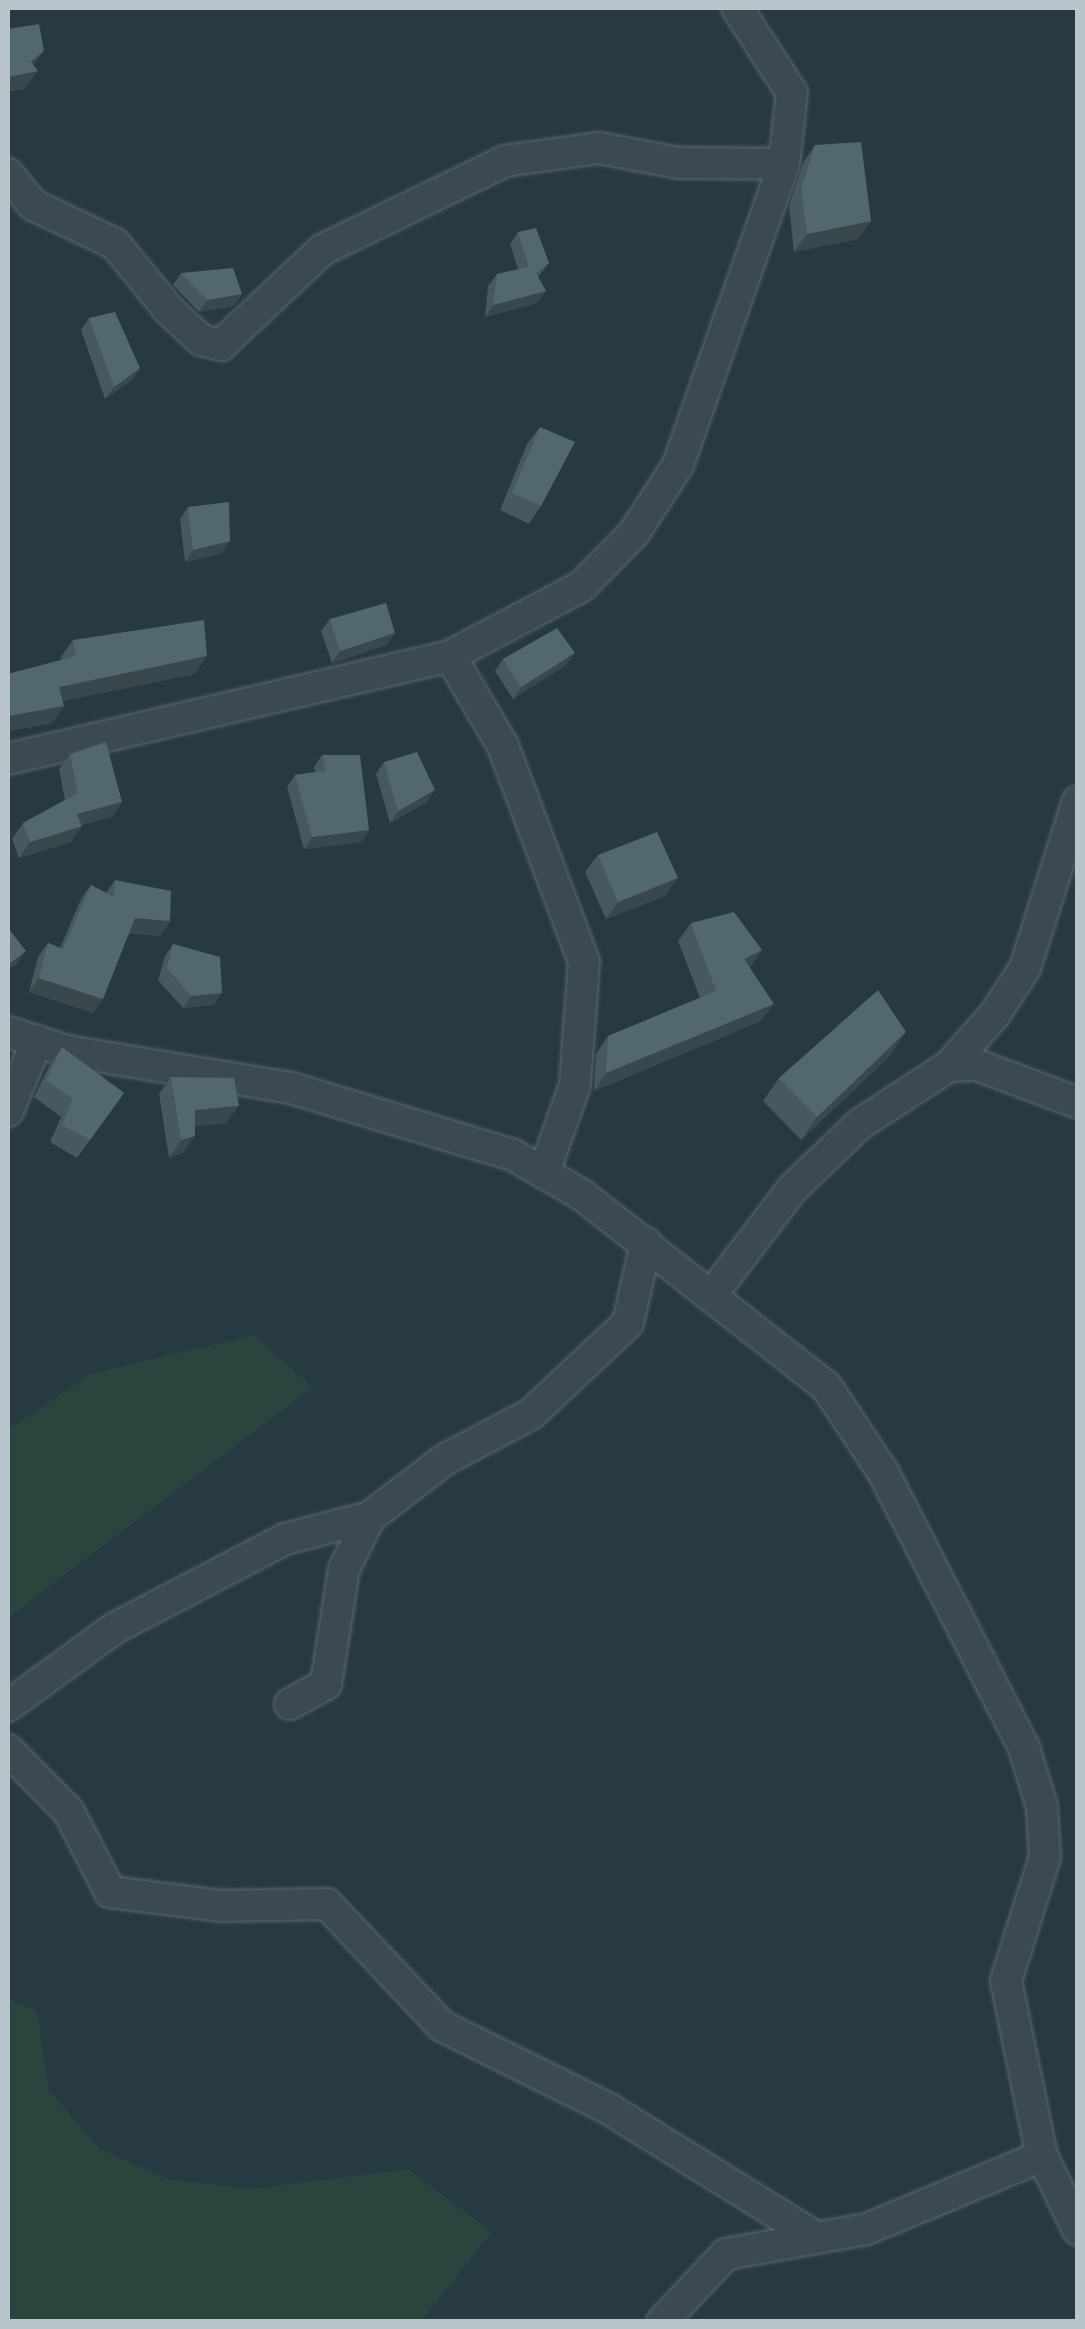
<!DOCTYPE html>
<style>
body{margin:0}
#map{position:relative;width:1085px;height:2329px;overflow:hidden;background:#273941;font-family:Cabin,sans-serif}
div>[style]{position:absolute}
.green>*{inset:0;background:#2a443e}
.roads{filter:drop-shadow(0 0 2px #59686e) drop-shadow(0 0 2px #59686e)}
.minor>*{height:30px;margin:-15px;padding:0 15px;transform-origin:15px;border-radius:15px;background:#3b4a51}
.wall>*{inset:0;background:#47595f}
.shaded-wall>*{inset:0;background:#39484d}
.building>*{inset:0;background:#52676e}
span{translate:-50% -50%;white-space:nowrap;text-align:center;line-height:1.15;-webkit-text-stroke:8px #1f2f36;paint-order:stroke}
.frame{position:absolute;inset:0;border:10px solid #b8c5cb;pointer-events:none}
</style>
<div id="map">
<div class="green">
<div style="clip-path:polygon(253px 1335px,313px 1387px,8px 1618px,8px 1430px,90px 1374px)"></div>
<div style="clip-path:polygon(8px 1999px,37px 2011px,49px 2090px,100px 2149px,168px 2179px,250px 2189px,408px 2169px,492px 2232px,421px 2321px,8px 2321px)"></div>
</div>
<div class="roads">
<div class="minor">
<div style="left:8px;top:174px;width:40px;rotate:51deg"></div>
<div style="left:33px;top:205px;width:91px;rotate:25.4deg"></div>
<div style="left:115px;top:244px;width:85px;rotate:50.7deg"></div>
<div style="left:169px;top:310px;width:44px;rotate:43.2deg"></div>
<div style="left:201px;top:340px;width:21px;rotate:14deg"></div>
<div style="left:221px;top:345px;width:139px;rotate:-43.2deg"></div>
<div style="left:322px;top:250px;width:203px;rotate:-25.9deg"></div>
<div style="left:505px;top:161px;width:95px;rotate:-7.9deg"></div>
<div style="left:599px;top:148px;width:81px;rotate:10.6deg"></div>
<div style="left:679px;top:163px;width:105px;rotate:0.5deg"></div>
<div style="left:450px;top:656px;width:104px;rotate:59.5deg"></div>
<div style="left:503px;top:746px;width:231px;rotate:69.4deg"></div>
<div style="left:584px;top:962px;width:123px;rotate:94.2deg"></div>
<div style="left:575px;top:1085px;width:92px;rotate:109.6deg"></div>
<div style="left:8px;top:759px;width:454px;rotate:-13.1deg"></div>
<div style="left:450px;top:656px;width:149px;rotate:-27.9deg"></div>
<div style="left:582px;top:586px;width:74px;rotate:-45.5deg"></div>
<div style="left:634px;top:533px;width:81px;rotate:-57.1deg"></div>
<div style="left:678px;top:465px;width:319px;rotate:-70.6deg"></div>
<div style="left:784px;top:164px;width:71px;rotate:-83.6deg"></div>
<div style="left:792px;top:93px;width:101px;rotate:-122.9deg"></div>
<div style="left:8px;top:1032px;width:62px;rotate:17.9deg"></div>
<div style="left:67px;top:1051px;width:227px;rotate:9.4deg"></div>
<div style="left:291px;top:1088px;width:232px;rotate:16.8deg"></div>
<div style="left:513px;top:1155px;width:80px;rotate:30.1deg"></div>
<div style="left:582px;top:1195px;width:310px;rotate:38.1deg"></div>
<div style="left:826px;top:1386px;width:103px;rotate:56.5deg"></div>
<div style="left:883px;top:1472px;width:310px;rotate:62.9deg"></div>
<div style="left:1024px;top:1748px;width:62px;rotate:73deg"></div>
<div style="left:1042px;top:1807px;width:50px;rotate:86.6deg"></div>
<div style="left:1045px;top:1857px;width:130px;rotate:107.5deg"></div>
<div style="left:1006px;top:1981px;width:179px;rotate:78.4deg"></div>
<div style="left:1042px;top:2156px;width:82px;rotate:64.1deg"></div>
<div style="left:949px;top:1066px;width:28px;rotate:-2deg"></div>
<div style="left:977px;top:1065px;width:108px;rotate:20.6deg"></div>
<div style="left:8px;top:1111px;width:76px;rotate:-67.5deg"></div>
<div style="left:713px;top:1293px;width:132px;rotate:-52.7deg"></div>
<div style="left:793px;top:1188px;width:93px;rotate:-43.7deg"></div>
<div style="left:860px;top:1124px;width:106px;rotate:-33.1deg"></div>
<div style="left:949px;top:1066px;width:69px;rotate:-48.5deg"></div>
<div style="left:995px;top:1014px;width:55px;rotate:-56.9deg"></div>
<div style="left:1025px;top:968px;width:175px;rotate:-72.4deg"></div>
<div style="left:290px;top:1704px;width:41px;rotate:-29.1deg"></div>
<div style="left:326px;top:1684px;width:116px;rotate:-81.1deg"></div>
<div style="left:344px;top:1569px;width:58px;rotate:-63.4deg"></div>
<div style="left:8px;top:1706px;width:132px;rotate:-36.1deg"></div>
<div style="left:115px;top:1628px;width:192px;rotate:-27.6deg"></div>
<div style="left:285px;top:1539px;width:88px;rotate:-14.5deg"></div>
<div style="left:370px;top:1517px;width:93px;rotate:-37.6deg"></div>
<div style="left:444px;top:1460px;width:98px;rotate:-27.9deg"></div>
<div style="left:531px;top:1414px;width:133px;rotate:-43.2deg"></div>
<div style="left:628px;top:1323px;width:82px;rotate:-77.3deg"></div>
<div style="left:8px;top:1750px;width:87px;rotate:45.5deg"></div>
<div style="left:69px;top:1812px;width:90px;rotate:62.9deg"></div>
<div style="left:110px;top:1892px;width:114px;rotate:7.1deg"></div>
<div style="left:223px;top:1906px;width:104px;rotate:-1.1deg"></div>
<div style="left:327px;top:1904px;width:168px;rotate:46.7deg"></div>
<div style="left:442px;top:2026px;width:186px;rotate:26.4deg"></div>
<div style="left:609px;top:2109px;width:241px;rotate:31.8deg"></div>
<div style="left:662px;top:2322px;width:93px;rotate:-46.7deg"></div>
<div style="left:726px;top:2254px;width:143px;rotate:-10.1deg"></div>
<div style="left:867px;top:2229px;width:190px;rotate:-22.6deg"></div>
</div>
</div>
<div class="wall">
<div style="clip-path:polygon(815px 145px,871px 221px,858px 239px,794px 252px,789px 206px,803px 163px)"></div>
<div style="clip-path:polygon(518px 232px,549px 263px,538px 277px,546px 291px,537px 303px,485px 317px,488px 286px,497px 274px,518px 269px,510px 244px)"></div>
<div style="clip-path:polygon(181px 273px,242px 294px,233px 306px,199px 312px,173px 285px)"></div>
<div style="clip-path:polygon(89px 318px,140px 368px,132px 380px,105px 399px,81px 330px)"></div>
<div style="clip-path:polygon(540px 427px,541px 506px,529px 524px,500px 510px,527px 444px)"></div>
<div style="clip-path:polygon(188px 507px,230px 541px,222px 553px,185px 562px,180px 519px)"></div>
<div style="clip-path:polygon(330px 619px,387px 645px,332px 663px,321px 631px)"></div>
<div style="clip-path:polygon(73px 640px,195px 674px,62px 701px,64px 706px,52px 723px,8px 731px,8px 674px,61px 660px,61px 657px)"></div>
<div style="clip-path:polygon(503px 659px,566px 665px,513px 699px,495px 671px)"></div>
<div style="clip-path:polygon(70px 754px,112px 817px,81px 825px,71px 842px,19px 858px,12px 839px,23px 823px,65px 800px,59px 769px)"></div>
<div style="clip-path:polygon(322px 755px,369px 830px,361px 842px,304px 849px,287px 787px,295px 775px,315px 772px,314px 767px)"></div>
<div style="clip-path:polygon(384px 762px,427px 802px,390px 823px,376px 774px)"></div>
<div style="clip-path:polygon(598px 855px,665px 896px,606px 919px,585px 872px)"></div>
<div style="clip-path:polygon(115px 880px,170px 921px,160px 936px,129px 933px,93px 1013px,29px 992px,38px 957px,48px 943px,60px 948px,81px 899px,91px 885px,106px 893px)"></div>
<div style="clip-path:polygon(691px 923px,762px 950px,750px 967px,761px 1021px,594px 1091px,596px 1054px,608px 1036px,700px 998px,678px 941px)"></div>
<div style="clip-path:polygon(173px 944px,222px 993px,213px 1005px,183px 1008px,158px 980px,165px 956px)"></div>
<div style="clip-path:polygon(62px 1047px,124px 1093px,77px 1158px,50px 1142px,61px 1117px,34px 1097px,50px 1065px)"></div>
<div style="clip-path:polygon(890px 1056px,801px 1140px,763px 1101px,779px 1078px)"></div>
<div style="clip-path:polygon(171px 1077px,226px 1123px,195px 1126px,183px 1153px,169px 1158px,159px 1094px)"></div>
</div>
<div class="shaded-wall">
<div style="clip-path:polygon(44px 51px,31px 69px,38px 71px,25px 89px,8px 92px,8px 77px,31px 62px)"></div>
<div style="clip-path:polygon(871px 221px,858px 239px,794px 252px,807px 234px)"></div>
<div style="clip-path:polygon(546px 291px,537px 303px,485px 317px,493px 305px)"></div>
<div style="clip-path:polygon(242px 294px,233px 306px,199px 312px,207px 300px)"></div>
<div style="clip-path:polygon(140px 368px,132px 380px,105px 399px,114px 387px)"></div>
<div style="clip-path:polygon(230px 541px,222px 553px,185px 562px,193px 550px)"></div>
<div style="clip-path:polygon(395px 633px,387px 645px,332px 663px,340px 651px)"></div>
<div style="clip-path:polygon(575px 653px,566px 665px,513px 699px,521px 687px)"></div>
<div style="clip-path:polygon(207px 656px,195px 674px,47px 704px,59px 687px)"></div>
<div style="clip-path:polygon(64px 706px,52px 723px,8px 731px,8px 716px)"></div>
<div style="clip-path:polygon(435px 790px,427px 802px,390px 823px,398px 811px)"></div>
<div style="clip-path:polygon(122px 802px,112px 817px,66px 829px,77px 814px)"></div>
<div style="clip-path:polygon(82px 826px,71px 842px,19px 858px,30px 842px)"></div>
<div style="clip-path:polygon(369px 830px,361px 842px,304px 849px,312px 837px)"></div>
<div style="clip-path:polygon(678px 878px,665px 896px,606px 919px,618px 902px)"></div>
<div style="clip-path:polygon(135px 918px,170px 921px,160px 936px,125px 932px)"></div>
<div style="clip-path:polygon(762px 950px,749px 968px,744px 959px)"></div>
<div style="clip-path:polygon(26px 951px,18px 963px,8px 970px,8px 965px)"></div>
<div style="clip-path:polygon(39px 978px,103px 999px,93px 1013px,29px 992px)"></div>
<div style="clip-path:polygon(222px 993px,213px 1005px,183px 1008px,191px 996px)"></div>
<div style="clip-path:polygon(774px 1004px,761px 1021px,594px 1091px,606px 1073px)"></div>
<div style="clip-path:polygon(906px 1032px,890px 1056px,801px 1140px,817px 1117px)"></div>
<div style="clip-path:polygon(239px 1106px,226px 1123px,183px 1128px,195px 1110px)"></div>
<div style="clip-path:polygon(195px 1136px,183px 1153px,169px 1158px,181px 1140px)"></div>
</div>
<div class="building">
<div style="clip-path:polygon(39px 24px,44px 51px,31px 62px,38px 71px,8px 77px,8px 29px)"></div>
<div style="clip-path:polygon(861px 142px,871px 221px,807px 234px,801px 189px,815px 145px)"></div>
<div style="clip-path:polygon(536px 228px,549px 263px,536px 273px,546px 291px,493px 305px,497px 274px,529px 267px,518px 232px)"></div>
<div style="clip-path:polygon(233px 268px,242px 294px,207px 300px,181px 273px)"></div>
<div style="clip-path:polygon(115px 312px,140px 368px,114px 387px,89px 318px)"></div>
<div style="clip-path:polygon(540px 427px,575px 442px,541px 506px,512px 493px)"></div>
<div style="clip-path:polygon(229px 502px,230px 541px,193px 550px,188px 507px)"></div>
<div style="clip-path:polygon(386px 603px,395px 633px,340px 651px,330px 619px)"></div>
<div style="clip-path:polygon(204px 620px,207px 656px,59px 687px,64px 706px,8px 716px,8px 674px,76px 656px,73px 640px)"></div>
<div style="clip-path:polygon(557px 628px,575px 653px,521px 687px,503px 659px)"></div>
<div style="clip-path:polygon(106px 742px,122px 802px,77px 814px,82px 826px,30px 842px,23px 823px,78px 793px,70px 754px)"></div>
<div style="clip-path:polygon(417px 752px,435px 790px,398px 811px,384px 762px)"></div>
<div style="clip-path:polygon(322px 755px,360px 755px,369px 830px,312px 837px,295px 775px,326px 771px)"></div>
<div style="clip-path:polygon(657px 832px,678px 878px,618px 902px,598px 855px)"></div>
<div style="clip-path:polygon(115px 880px,171px 891px,170px 921px,135px 918px,103px 999px,39px 978px,48px 943px,63px 949px,91px 885px,114px 897px)"></div>
<div style="clip-path:polygon(734px 912px,762px 950px,744px 959px,774px 1004px,606px 1073px,608px 1036px,716px 991px,691px 923px)"></div>
<div style="clip-path:polygon(8px 928px,26px 951px,8px 965px)"></div>
<div style="clip-path:polygon(173px 944px,220px 957px,222px 993px,191px 996px,167px 968px)"></div>
<div style="clip-path:polygon(878px 990px,906px 1032px,817px 1117px,779px 1078px)"></div>
<div style="clip-path:polygon(62px 1047px,124px 1093px,90px 1140px,62px 1125px,73px 1099px,46px 1080px)"></div>
<div style="clip-path:polygon(171px 1077px,234px 1078px,239px 1106px,195px 1110px,195px 1136px,181px 1140px)"></div>
</div>
<div class="frame"></div>
</div>
